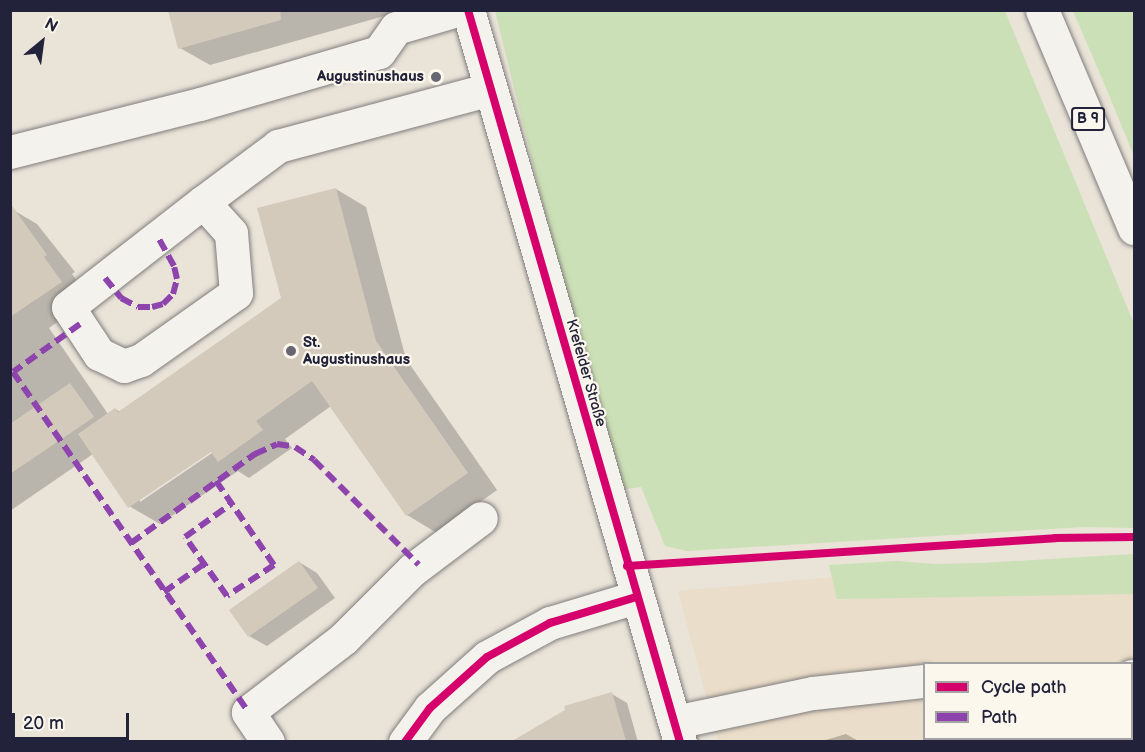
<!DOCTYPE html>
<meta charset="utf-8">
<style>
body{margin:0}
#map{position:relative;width:1145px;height:752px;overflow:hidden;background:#e9e3d8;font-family:"Balsamiq Sans",sans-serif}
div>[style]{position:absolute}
.built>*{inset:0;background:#eaddc9}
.green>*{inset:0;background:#cbe0b6}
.shadow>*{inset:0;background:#0003}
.building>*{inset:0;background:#d3cabc}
.roads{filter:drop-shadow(0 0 2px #807d7d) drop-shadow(0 0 2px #807d7d)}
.minor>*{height:33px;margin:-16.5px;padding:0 16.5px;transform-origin:16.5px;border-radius:16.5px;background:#f4f2ed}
.major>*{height:33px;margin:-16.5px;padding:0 16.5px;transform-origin:16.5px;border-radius:16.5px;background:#f4f2ed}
.quiet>*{height:6px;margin-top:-3px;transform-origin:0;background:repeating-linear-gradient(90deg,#8e44ad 0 12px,transparent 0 18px)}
.cycleway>*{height:8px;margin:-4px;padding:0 4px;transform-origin:4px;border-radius:4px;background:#d6006c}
.dots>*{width:16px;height:16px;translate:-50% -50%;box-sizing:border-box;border:3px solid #fbf7ec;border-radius:50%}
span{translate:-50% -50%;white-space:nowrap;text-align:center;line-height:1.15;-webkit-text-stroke:4.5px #fbf7ec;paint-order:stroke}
.shield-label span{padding:2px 4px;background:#fbf7ec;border:2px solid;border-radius:4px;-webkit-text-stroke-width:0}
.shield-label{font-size:14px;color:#22223b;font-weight:700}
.poi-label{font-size:15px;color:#22223b;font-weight:700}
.right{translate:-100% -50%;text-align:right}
.left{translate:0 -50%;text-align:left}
.street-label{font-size:15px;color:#22223b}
.frame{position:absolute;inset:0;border:12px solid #22223b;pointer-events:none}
.legend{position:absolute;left:923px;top:662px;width:210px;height:78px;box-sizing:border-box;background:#fbf7ec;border:2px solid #a4a2a5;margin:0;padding:8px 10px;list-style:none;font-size:18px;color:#22223b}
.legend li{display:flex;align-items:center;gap:12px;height:30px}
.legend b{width:30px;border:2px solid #a4a2a5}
.north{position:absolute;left:12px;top:12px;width:60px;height:60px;-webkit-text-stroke:4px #fbf7ec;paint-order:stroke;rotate:29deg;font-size:16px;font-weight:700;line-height:24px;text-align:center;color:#22223b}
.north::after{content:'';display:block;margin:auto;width:21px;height:27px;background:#22223b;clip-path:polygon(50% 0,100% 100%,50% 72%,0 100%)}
.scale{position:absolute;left:12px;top:713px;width:117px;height:27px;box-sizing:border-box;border:3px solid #22223b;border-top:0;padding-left:8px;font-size:18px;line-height:21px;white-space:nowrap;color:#22223b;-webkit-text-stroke:4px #fbf7ec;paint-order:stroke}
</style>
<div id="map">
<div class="built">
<div style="clip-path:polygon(evenodd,833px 577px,837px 599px,1131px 592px,1134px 594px,1134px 741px,718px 741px,678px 591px,833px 577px,924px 664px,1132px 664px,1132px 738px,924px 738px,924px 664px)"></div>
</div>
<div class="green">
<div style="clip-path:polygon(495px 11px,1005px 11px,1134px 324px,1134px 528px,1083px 527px,687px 551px,665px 546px,641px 487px,620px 490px,588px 385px)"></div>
<div style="clip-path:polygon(1073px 11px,1134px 11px,1134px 156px,1106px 88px)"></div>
<div style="clip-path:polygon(1134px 554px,1134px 594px,837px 599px,829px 565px,897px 561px,935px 564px,981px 563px)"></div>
</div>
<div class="shadow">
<div style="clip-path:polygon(169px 10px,394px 10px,395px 13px,210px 65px,180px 48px)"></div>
<div style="clip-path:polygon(evenodd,336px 189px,366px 207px,406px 359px,497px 490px,437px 533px,407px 515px,331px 406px,285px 439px,292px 448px,249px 478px,238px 471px,160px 524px,129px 506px,93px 454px,10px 511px,10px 208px,37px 224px,75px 272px,72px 274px,90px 299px,49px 328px,108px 414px,115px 409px,121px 412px,282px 299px,336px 189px,216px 446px,218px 449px,140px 502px,140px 498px,216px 446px)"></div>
<div style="clip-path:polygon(299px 562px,317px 573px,335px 598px,267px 646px,249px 636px)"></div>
<div style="clip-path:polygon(612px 694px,627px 703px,638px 742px,575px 742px,566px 707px)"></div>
<div style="clip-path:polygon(846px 734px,860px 742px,819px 742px)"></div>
</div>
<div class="building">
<div style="clip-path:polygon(168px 10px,280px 10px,281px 20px,178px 49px)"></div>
<div style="clip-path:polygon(336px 188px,376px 341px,468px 473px,406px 516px,312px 381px,256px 421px,263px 430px,218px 462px,211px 452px,128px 508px,78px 434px,115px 408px,118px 412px,281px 298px,257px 208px)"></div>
<div style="clip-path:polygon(10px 203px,47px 255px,44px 257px,62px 282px,10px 317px)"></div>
<div style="clip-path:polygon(70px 383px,94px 417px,10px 474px,10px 424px)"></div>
<div style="clip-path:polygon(299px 561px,318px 588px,248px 637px,229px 610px)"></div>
<div style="clip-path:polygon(612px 692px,626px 741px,512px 741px,565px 710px,564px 706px)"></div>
</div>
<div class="roads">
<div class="minor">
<div style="left:468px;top:10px;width:762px;rotate:73.85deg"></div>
<div style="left:10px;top:152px;width:196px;rotate:-14.2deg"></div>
<div style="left:200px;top:104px;width:186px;rotate:-16.2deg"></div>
<div style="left:379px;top:52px;width:29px;rotate:-55deg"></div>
<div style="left:396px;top:28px;width:64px;rotate:-16.4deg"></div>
<div style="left:203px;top:202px;width:42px;rotate:47.9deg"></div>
<div style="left:231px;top:233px;width:60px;rotate:85.2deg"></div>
<div style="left:236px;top:293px;width:116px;rotate:144.8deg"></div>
<div style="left:141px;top:360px;width:18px;rotate:161deg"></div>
<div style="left:124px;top:366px;width:28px;rotate:-154deg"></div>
<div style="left:99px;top:354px;width:56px;rotate:-123.4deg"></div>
<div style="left:68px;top:307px;width:171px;rotate:-37.9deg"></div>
<div style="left:203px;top:202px;width:94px;rotate:-36.7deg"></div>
<div style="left:278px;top:146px;width:220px;rotate:-15deg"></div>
<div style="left:1132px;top:676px;width:2px;rotate:27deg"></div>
<div style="left:675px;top:722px;width:141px;rotate:-11.9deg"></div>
<div style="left:813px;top:693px;width:112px;rotate:-6.2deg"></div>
<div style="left:268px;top:742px;width:36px;rotate:-124deg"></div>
<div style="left:248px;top:712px;width:120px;rotate:-37.5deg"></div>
<div style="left:343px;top:639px;width:98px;rotate:-45deg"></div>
<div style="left:412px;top:570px;width:86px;rotate:-37deg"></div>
<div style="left:405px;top:742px;width:42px;rotate:-53.7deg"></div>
<div style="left:430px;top:708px;width:76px;rotate:-41.8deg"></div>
<div style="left:487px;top:657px;width:72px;rotate:-28.4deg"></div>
<div style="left:550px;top:623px;width:90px;rotate:-16.8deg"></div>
</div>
<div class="major">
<div style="left:1042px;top:10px;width:237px;rotate:67.1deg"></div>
</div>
</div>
<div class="quiet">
<div style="left:105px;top:278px;width:26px;rotate:51deg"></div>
<div style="left:121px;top:298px;width:19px;rotate:28deg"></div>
<div style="left:138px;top:307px;width:14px"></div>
<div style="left:152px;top:307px;width:11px;rotate:-15deg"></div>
<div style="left:163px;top:304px;width:14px;rotate:-45deg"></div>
<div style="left:173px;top:294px;width:16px;rotate:-75deg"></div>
<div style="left:177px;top:279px;width:13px;rotate:-103deg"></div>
<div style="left:174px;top:266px;width:33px;rotate:-119deg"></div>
<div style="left:80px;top:324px;width:82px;rotate:144.4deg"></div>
<div style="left:13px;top:372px;width:413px;rotate:55.3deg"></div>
<div style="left:216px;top:481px;width:102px;rotate:55.4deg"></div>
<div style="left:274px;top:565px;width:56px;rotate:146.6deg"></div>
<div style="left:227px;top:596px;width:72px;rotate:-125.4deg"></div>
<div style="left:185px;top:537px;width:57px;rotate:-35.7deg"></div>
<div style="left:131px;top:543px;width:153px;rotate:-35.7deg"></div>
<div style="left:255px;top:454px;width:24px;rotate:-24deg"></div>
<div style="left:277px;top:444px;width:18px;rotate:9deg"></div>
<div style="left:295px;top:447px;width:23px;rotate:34deg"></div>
<div style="left:314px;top:460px;width:148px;rotate:45deg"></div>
<div style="left:164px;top:592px;width:49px;rotate:-35deg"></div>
</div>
<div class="cycleway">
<div style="left:468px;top:10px;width:762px;rotate:73.85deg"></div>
<div style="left:627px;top:566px;width:429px;rotate:-3.7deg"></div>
<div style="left:1055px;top:538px;width:79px;rotate:-0.7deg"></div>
<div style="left:405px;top:742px;width:42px;rotate:-53.7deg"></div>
<div style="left:430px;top:708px;width:76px;rotate:-41.8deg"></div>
<div style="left:487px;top:657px;width:72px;rotate:-28.4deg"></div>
<div style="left:550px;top:623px;width:90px;rotate:-16.8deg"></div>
</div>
<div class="dots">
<div style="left:436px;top:77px;background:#686672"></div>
<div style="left:291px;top:351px;background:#686672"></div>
</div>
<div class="shield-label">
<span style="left:1088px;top:119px">B 9</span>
</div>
<div class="poi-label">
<span class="right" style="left:424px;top:77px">Augustinushaus</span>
<span class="left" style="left:303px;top:351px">St.<br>Augustinushaus</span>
</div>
<div class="street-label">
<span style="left:586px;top:373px;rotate:74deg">Krefelder Straße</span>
</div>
<div class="frame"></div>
<ul class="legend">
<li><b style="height:8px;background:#d6006c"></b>Cycle path</li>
<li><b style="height:8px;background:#8e44ad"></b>Path</li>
</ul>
<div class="north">N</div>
<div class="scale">20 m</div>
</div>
